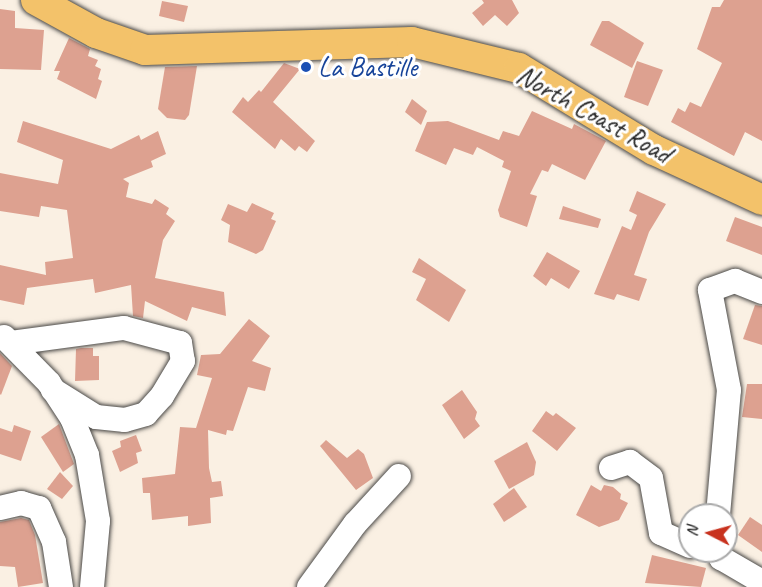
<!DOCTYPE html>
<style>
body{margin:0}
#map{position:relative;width:762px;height:587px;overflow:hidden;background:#faf0e3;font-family:Caveat,sans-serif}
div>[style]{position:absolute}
.building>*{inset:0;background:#dda190}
.roads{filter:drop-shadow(0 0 2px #4a4947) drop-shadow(0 0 2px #4a4947)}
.minor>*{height:24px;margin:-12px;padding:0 12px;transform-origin:12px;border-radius:12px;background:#fff}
.major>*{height:30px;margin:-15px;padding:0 15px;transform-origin:15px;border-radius:15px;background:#f3c26a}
.dots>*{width:16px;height:16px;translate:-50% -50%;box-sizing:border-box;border:3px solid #fff;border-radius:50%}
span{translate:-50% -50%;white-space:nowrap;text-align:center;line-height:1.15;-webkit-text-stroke:6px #fff;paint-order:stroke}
.transit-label{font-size:28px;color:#164399}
.left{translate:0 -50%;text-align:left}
.street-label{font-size:28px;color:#2b2b2b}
.north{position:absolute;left:678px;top:503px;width:60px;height:60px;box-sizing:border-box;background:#fff;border:2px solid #aaa;border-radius:50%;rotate:276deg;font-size:16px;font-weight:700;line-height:24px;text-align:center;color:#2b2b2b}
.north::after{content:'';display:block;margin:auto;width:21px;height:27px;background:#c8321e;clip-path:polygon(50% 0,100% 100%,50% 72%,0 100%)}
</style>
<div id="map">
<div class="building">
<div style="clip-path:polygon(482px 0,512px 0,519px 13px,507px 26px,495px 15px,483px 26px,472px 13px,484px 3px)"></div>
<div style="clip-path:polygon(724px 0,762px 0,762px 141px,745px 132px,734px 156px,671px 122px,678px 108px,685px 112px,690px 102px,701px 107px,722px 63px,697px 49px,712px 7px,720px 7px)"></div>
<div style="clip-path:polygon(162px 1px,188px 6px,184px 22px,159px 16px)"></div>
<div style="clip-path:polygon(0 9px,15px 11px,15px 28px,44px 30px,41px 70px,0 69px)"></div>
<div style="clip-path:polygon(602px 21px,609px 21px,644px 43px,632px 68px,590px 45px)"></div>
<div style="clip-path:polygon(69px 38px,90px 49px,88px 56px,98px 60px,95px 66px,101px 69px,98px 79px,102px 81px,96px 99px,57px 79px,60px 71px,54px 71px)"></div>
<div style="clip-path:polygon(637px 61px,663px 70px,648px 106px,624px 97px)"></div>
<div style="clip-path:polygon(284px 63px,300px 69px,273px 102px,315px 141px,307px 152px,299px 146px,295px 151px,281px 139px,275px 149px,232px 112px,243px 97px,248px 102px,259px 90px,261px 92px)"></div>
<div style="clip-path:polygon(197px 66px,189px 115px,185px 120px,167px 118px,158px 109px,165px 67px)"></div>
<div style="clip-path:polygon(412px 99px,427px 111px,421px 125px,405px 112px)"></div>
<div style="clip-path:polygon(532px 111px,572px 129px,574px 124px,606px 141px,585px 180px,552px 164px,548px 172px,542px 170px,530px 194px,537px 196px,527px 227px,500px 217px,498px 210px,511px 171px,502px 167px,504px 161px,477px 147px,473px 155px,454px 148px,446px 165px,415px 151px,427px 122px,448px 121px,499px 140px,503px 131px,519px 136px)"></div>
<div style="clip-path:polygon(23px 121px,111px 149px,139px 135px,141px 140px,158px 131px,166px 154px,151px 161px,153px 167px,123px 179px,129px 183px,126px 197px,152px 204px,155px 199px,169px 208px,166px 214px,175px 221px,163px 240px,155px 278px,224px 292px,226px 316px,192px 307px,187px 321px,145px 301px,143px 318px,133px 316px,131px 285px,95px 293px,93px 279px,27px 288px,24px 305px,0 300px,0 265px,46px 275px,45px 262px,73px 258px,67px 210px,41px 206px,39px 217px,0 211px,0 173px,58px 184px,63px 160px,17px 142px)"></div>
<div style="clip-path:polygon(637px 191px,666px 204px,649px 232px,634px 275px,647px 279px,639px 301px,617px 294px,614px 300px,594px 294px,622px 226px,631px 230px,637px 215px,629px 211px)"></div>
<div style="clip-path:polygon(252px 203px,274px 213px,271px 219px,276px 221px,263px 250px,256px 254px,228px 242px,230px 225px,221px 220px,228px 204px,247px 212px)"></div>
<div style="clip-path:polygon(563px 206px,601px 219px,598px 228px,559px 219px)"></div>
<div style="clip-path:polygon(735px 217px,762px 227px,762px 255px,726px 241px)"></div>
<div style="clip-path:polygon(547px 252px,580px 271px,569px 289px,551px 278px,546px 286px,533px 276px)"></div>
<div style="clip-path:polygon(419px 258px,466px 290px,449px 322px,416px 300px,426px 279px,412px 272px)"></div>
<div style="clip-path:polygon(755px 305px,762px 306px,762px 345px,743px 339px)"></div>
<div style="clip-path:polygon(249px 319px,270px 336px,252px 361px,271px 368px,265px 391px,248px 387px,233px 431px,227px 430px,226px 435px,208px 430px,209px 468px,212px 482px,221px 481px,223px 496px,210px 498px,211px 523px,188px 526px,188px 516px,152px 520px,150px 493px,143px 493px,142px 478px,175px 474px,180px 427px,196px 428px,212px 378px,197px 375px,201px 355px,220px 354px)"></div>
<div style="clip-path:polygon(81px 348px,93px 348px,93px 356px,99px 356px,99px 380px,75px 381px,76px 349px)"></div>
<div style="clip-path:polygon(0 353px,12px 366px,1px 395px,0 394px)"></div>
<div style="clip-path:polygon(747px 384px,762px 384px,762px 419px,742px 417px)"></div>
<div style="clip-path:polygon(462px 390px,477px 412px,475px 419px,480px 426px,464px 439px,442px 405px)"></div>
<div style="clip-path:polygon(546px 411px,553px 416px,556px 413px,576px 428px,557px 451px,532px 431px)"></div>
<div style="clip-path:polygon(59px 424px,74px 464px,63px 472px,41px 437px)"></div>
<div style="clip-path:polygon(14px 425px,31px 431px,21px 461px,0 454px,0 428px,12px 432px)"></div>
<div style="clip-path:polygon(136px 435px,142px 451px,136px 453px,138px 463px,120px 472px,112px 451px,121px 447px,120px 441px)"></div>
<div style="clip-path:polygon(326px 440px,347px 458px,358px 449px,364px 454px,373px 478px,356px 490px,320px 446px)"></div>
<div style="clip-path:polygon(527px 442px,536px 462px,534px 475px,509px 489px,494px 461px)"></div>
<div style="clip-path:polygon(60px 472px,73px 486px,62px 499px,47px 489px)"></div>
<div style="clip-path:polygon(591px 485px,601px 491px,604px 485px,613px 487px,621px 494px,620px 499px,628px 503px,619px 520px,599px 527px,576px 515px)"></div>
<div style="clip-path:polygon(514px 488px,527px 507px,504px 522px,493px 504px)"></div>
<div style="clip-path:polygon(750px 517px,762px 525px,762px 552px,738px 535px)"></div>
<div style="clip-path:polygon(21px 518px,29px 520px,35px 535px,43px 583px,18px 587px,15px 567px,0 566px,0 522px)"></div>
<div style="clip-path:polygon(652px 555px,706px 568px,701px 587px,645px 583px)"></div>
</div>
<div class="roads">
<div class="minor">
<div style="left:4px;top:337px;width:64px;rotate:45.6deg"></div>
<div style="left:49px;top:383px;width:42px;rotate:56.7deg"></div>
<div style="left:72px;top:418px;width:40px;rotate:68deg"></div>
<div style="left:87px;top:455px;width:67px;rotate:80.5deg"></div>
<div style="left:98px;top:521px;width:66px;rotate:95.2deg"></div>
<div style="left:11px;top:343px;width:114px;rotate:-7.6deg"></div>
<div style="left:124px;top:328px;width:58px;rotate:15deg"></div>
<div style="left:180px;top:343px;width:18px;rotate:81deg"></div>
<div style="left:183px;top:361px;width:41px;rotate:121deg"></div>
<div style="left:162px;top:396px;width:24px;rotate:132deg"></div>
<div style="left:146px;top:414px;width:22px;rotate:164deg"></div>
<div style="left:125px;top:420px;width:29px;rotate:-174deg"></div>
<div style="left:96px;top:417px;width:51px;rotate:-147.9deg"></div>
<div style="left:611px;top:468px;width:20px;rotate:-18deg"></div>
<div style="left:630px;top:462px;width:26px;rotate:37deg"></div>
<div style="left:651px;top:478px;width:56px;rotate:79.7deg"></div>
<div style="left:661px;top:533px;width:32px;rotate:24deg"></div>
<div style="left:0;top:508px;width:22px;rotate:-13deg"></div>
<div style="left:21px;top:503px;width:19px;rotate:16deg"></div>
<div style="left:39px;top:508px;width:37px;rotate:66deg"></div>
<div style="left:54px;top:542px;width:46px;rotate:81.2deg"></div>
<div style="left:718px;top:515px;width:125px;rotate:-85deg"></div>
<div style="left:729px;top:390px;width:102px;rotate:-100.8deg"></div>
<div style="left:710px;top:290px;width:27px;rotate:-20deg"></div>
<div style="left:735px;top:281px;width:29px;rotate:22deg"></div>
<div style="left:718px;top:551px;width:8px;rotate:67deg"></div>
<div style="left:721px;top:558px;width:48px;rotate:30.3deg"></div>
<div style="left:309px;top:587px;width:78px;rotate:-53.9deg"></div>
<div style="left:355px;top:524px;width:65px;rotate:-47.5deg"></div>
</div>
<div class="major">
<div style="left:36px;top:0;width:68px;rotate:28.8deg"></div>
<div style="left:96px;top:33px;width:52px;rotate:19.1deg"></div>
<div style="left:145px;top:50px;width:267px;rotate:-1.7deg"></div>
<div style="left:412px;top:42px;width:110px;rotate:13.7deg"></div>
<div style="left:519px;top:68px;width:158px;rotate:31.3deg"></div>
<div style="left:654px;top:150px;width:119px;rotate:24.8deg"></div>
</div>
</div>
<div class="dots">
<div style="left:306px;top:67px;background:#1a4fb4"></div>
</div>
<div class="transit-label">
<span class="left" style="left:318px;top:67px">La Bastille</span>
</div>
<div class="street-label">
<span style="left:594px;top:114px;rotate:29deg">North Coast Road</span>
</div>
<div class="north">N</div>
</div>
